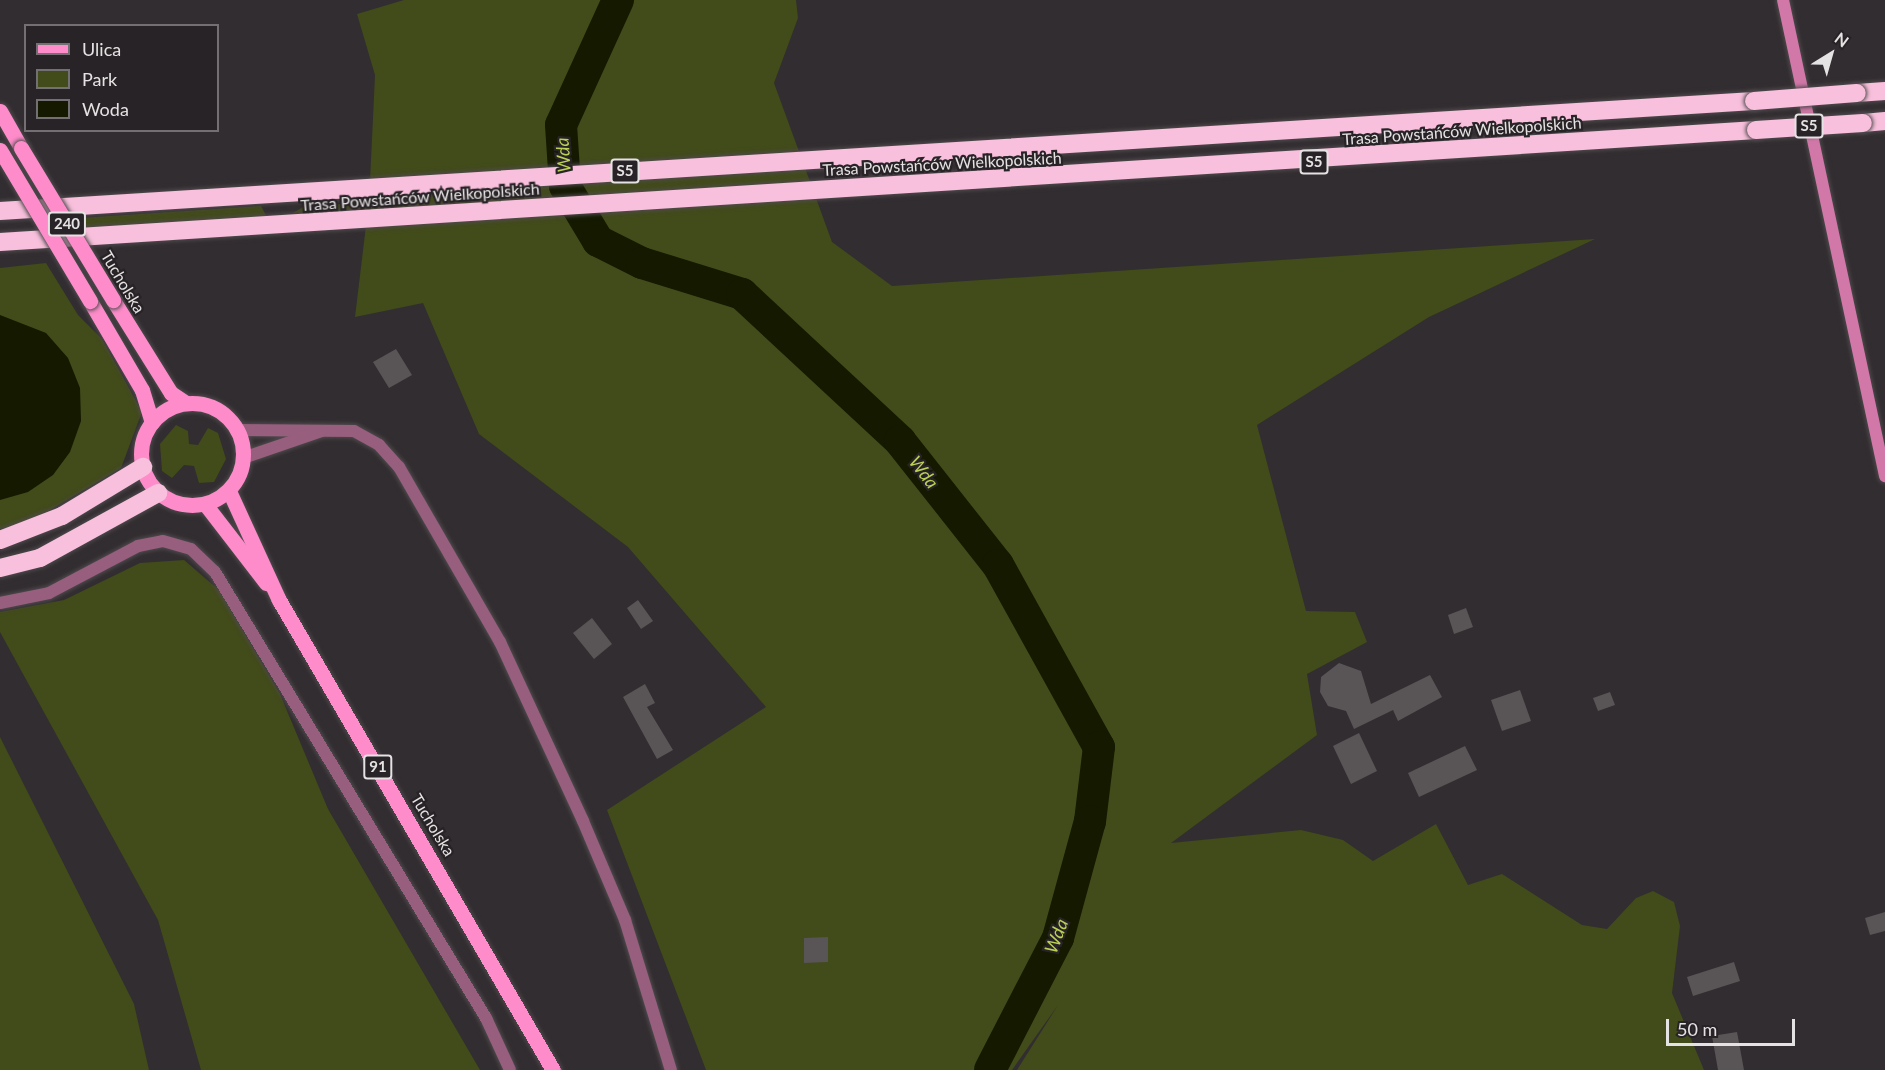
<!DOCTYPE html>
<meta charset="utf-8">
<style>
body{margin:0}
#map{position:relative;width:1885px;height:1070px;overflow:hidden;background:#322d30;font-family:Lato,sans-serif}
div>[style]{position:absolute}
.green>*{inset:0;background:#424b1a}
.water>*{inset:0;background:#141900}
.river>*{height:32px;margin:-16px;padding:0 16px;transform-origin:16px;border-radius:16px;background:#141900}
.building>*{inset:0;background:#595456}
.roads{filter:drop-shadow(0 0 2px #4f4a4d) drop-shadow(0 0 2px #4f4a4d)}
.street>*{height:12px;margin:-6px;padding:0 6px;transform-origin:6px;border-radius:6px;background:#975f7d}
.secondary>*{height:12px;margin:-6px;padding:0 6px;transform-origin:6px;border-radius:6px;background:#d178a8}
.primary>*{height:15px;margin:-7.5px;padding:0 7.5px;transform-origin:7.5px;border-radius:7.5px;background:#fe8cca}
.primary>.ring{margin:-7.5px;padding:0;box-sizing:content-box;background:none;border:15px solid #fe8cca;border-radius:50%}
.highway>*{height:18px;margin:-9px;padding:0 9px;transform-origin:9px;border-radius:9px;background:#f8c0dc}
.bridges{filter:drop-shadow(0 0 2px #4f4a4d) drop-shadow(0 0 2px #4f4a4d)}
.primary-bridge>*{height:15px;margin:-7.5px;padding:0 7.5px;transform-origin:7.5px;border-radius:7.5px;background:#fe8cca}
.highway-bridge>*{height:18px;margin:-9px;padding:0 9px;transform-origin:9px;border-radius:9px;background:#f8c0dc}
span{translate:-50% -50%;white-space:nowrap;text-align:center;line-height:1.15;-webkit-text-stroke:4.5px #282326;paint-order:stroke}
.shield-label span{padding:2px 4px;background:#282326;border:2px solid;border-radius:4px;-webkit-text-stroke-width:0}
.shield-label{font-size:15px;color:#e5e2e3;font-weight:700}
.street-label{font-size:16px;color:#e5e2e3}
.water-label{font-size:18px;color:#bad153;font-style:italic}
.legend{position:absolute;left:24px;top:24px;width:195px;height:108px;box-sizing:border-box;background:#282326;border:2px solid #746f72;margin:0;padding:8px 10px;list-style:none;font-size:18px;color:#e5e2e3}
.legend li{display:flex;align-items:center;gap:12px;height:30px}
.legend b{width:30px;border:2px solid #746f72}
.north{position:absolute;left:1801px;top:24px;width:60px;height:60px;-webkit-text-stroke:4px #282326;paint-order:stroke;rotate:37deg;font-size:16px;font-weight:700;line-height:24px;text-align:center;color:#e5e2e3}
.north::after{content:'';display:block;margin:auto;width:21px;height:27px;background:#e5e2e3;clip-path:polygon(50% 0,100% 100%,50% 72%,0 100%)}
.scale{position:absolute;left:1666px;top:1019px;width:129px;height:27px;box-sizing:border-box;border:3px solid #e5e2e3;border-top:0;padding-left:8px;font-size:18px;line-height:21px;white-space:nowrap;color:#e5e2e3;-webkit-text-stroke:4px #282326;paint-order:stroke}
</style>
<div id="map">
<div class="green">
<div style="clip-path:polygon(404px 0,796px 0,798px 18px,774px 83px,832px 242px,892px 286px,1595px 239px,1429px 317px,1257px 425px,1306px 611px,1355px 612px,1367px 642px,1307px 674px,1317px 735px,1171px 843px,1301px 830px,1343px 840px,1373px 861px,1436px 824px,1468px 885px,1502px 874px,1582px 925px,1607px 929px,1636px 898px,1653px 891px,1674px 902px,1680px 926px,1672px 993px,1704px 1070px,1017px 1070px,1058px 1005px,1012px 1070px,706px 1070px,607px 810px,766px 707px,628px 547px,479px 434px,423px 303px,355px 317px,368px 209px,293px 213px,303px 207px,369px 202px,375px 75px,357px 14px)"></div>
<div style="clip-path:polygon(261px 206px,267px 217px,87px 229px,80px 218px)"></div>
<div style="clip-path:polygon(46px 263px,78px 315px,102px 339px,142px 412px,121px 468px,28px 523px,0 529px,0 268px)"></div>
<div style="clip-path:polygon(176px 425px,188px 431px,189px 444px,198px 445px,208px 428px,218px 433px,226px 459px,214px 482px,199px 483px,194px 466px,184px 465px,172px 478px,162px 471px,160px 444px)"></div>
<div style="clip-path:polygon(184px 560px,219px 590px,280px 694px,328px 809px,480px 1070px,201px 1070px,158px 920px,0 632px,0 612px,64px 600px,140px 563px)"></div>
<div style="clip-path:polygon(0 737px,134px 1004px,149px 1070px,0 1070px)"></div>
</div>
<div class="water">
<div style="clip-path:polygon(0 315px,46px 333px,68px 358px,80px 388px,81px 421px,70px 452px,53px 475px,28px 492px,0 500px)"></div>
</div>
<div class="river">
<div style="left:618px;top:0;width:137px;rotate:114.5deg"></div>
<div style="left:561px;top:125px;width:61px;rotate:86.2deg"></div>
<div style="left:565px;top:186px;width:64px;rotate:59deg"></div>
<div style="left:598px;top:241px;width:49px;rotate:26.6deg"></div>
<div style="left:642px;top:263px;width:105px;rotate:17.2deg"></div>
<div style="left:742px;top:294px;width:216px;rotate:42.9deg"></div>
<div style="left:900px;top:441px;width:158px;rotate:51.7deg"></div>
<div style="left:998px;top:565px;width:208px;rotate:61deg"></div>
<div style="left:1099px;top:747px;width:75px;rotate:96.9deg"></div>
<div style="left:1090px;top:821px;width:121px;rotate:105.3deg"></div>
<div style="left:1058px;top:938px;width:148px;rotate:117.3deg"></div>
</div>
<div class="building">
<div style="clip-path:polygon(396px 349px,412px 375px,389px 388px,373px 362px)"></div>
<div style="clip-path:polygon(638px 600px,653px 621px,641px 629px,627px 608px)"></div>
<div style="clip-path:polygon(1466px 608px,1473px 627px,1454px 634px,1448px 615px)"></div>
<div style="clip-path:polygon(592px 618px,612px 644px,594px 659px,573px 633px)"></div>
<div style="clip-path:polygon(1339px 663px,1361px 671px,1371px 704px,1430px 675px,1442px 697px,1398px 721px,1393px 710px,1354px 729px,1346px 711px,1328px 706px,1320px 692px,1321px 677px)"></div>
<div style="clip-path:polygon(645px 684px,655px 703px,647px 707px,673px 750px,657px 759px,623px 697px)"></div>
<div style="clip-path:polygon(1520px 690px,1531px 721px,1502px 731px,1491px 700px)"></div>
<div style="clip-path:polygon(1610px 692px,1615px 705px,1598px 711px,1593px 698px)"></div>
<div style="clip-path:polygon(1359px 733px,1377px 771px,1351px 784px,1333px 746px)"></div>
<div style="clip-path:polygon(1465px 746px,1477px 770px,1419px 797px,1408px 773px)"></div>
<div style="clip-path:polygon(1885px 912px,1885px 931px,1870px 935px,1865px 918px)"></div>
<div style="clip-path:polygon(828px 937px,828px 962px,804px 963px,804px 938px)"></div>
<div style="clip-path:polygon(1734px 962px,1740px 981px,1693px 996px,1687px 977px)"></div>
<div style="clip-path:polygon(1737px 1032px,1744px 1070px,1718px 1070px,1712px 1036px)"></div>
</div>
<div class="roads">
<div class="street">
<div style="left:238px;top:430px;width:116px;rotate:0.5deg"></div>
<div style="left:354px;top:431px;width:29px;rotate:29deg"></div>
<div style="left:379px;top:445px;width:30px;rotate:48deg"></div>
<div style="left:399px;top:467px;width:202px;rotate:60deg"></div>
<div style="left:500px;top:642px;width:197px;rotate:65.1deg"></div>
<div style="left:583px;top:821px;width:108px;rotate:67deg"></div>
<div style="left:625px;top:920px;width:157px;rotate:73deg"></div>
<div style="left:243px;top:458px;width:83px;rotate:-18.9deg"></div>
<div style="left:0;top:603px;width:50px;rotate:-11.5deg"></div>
<div style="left:49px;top:593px;width:101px;rotate:-27.8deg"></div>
<div style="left:138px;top:546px;width:25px;rotate:-11deg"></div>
<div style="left:163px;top:541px;width:29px;rotate:16deg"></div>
<div style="left:191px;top:549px;width:33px;rotate:44deg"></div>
<div style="left:215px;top:572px;width:522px;rotate:58.72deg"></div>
<div style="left:486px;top:1018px;width:57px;rotate:65.2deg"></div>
</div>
<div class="secondary">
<div style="left:1783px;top:0;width:487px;rotate:77.9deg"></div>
</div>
<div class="primary">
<div style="left:0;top:111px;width:43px;rotate:60.4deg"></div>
<div style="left:113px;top:300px;width:110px;rotate:58.1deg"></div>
<div style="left:171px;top:393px;width:18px;rotate:34deg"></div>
<div style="left:90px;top:301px;width:103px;rotate:59.7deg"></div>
<div style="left:142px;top:390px;width:34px;rotate:73deg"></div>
<div class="ring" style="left:141px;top:403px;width:87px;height:87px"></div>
<div style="left:229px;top:491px;width:120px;rotate:65.4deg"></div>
<div style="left:279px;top:600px;width:544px;rotate:59.76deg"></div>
<div style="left:205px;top:504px;width:100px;rotate:52.3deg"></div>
</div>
<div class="highway">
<div style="left:1857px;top:93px;width:28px;rotate:-4deg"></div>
<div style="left:1863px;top:123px;width:22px;rotate:-5deg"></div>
<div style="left:0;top:211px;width:1757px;rotate:-3.59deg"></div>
<div style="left:0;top:242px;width:1760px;rotate:-3.65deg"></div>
<div style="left:0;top:540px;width:66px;rotate:-21.2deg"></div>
<div style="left:62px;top:516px;width:95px;rotate:-31.2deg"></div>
<div style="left:0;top:568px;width:41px;rotate:-14deg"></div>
<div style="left:40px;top:558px;width:135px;rotate:-28.8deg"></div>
</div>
</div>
<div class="bridges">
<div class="primary-bridge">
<div style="left:21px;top:148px;width:178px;rotate:58.8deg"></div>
<div style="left:0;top:150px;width:176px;rotate:59.2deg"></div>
</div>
<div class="highway-bridge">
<div style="left:1754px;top:101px;width:103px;rotate:-4.4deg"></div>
<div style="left:1756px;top:130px;width:107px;rotate:-3.7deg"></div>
</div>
</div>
<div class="shield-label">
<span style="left:1809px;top:126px">S5</span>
<span style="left:1314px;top:162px">S5</span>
<span style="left:625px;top:171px">S5</span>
<span style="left:67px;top:224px">240</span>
<span style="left:378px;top:767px">91</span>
</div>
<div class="street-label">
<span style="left:1462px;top:131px;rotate:-4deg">Trasa Powstańców Wielkopolskich</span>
<span style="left:942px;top:164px;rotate:-3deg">Trasa Powstańców Wielkopolskich</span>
<span style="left:420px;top:197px;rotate:-4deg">Trasa Powstańców Wielkopolskich</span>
<span style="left:123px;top:282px;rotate:59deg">Tucholska</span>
<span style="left:433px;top:825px;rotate:59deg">Tucholska</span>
</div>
<div class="water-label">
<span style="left:563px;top:155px;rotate:-94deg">Wda</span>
<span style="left:924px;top:472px;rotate:52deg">Wda</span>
<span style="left:1056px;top:936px;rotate:-69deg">Wda</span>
</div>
<ul class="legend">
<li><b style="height:8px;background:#fe8cca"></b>Ulica</li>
<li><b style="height:16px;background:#424b1a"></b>Park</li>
<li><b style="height:16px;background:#141900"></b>Woda</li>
</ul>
<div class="north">N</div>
<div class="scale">50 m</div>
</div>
